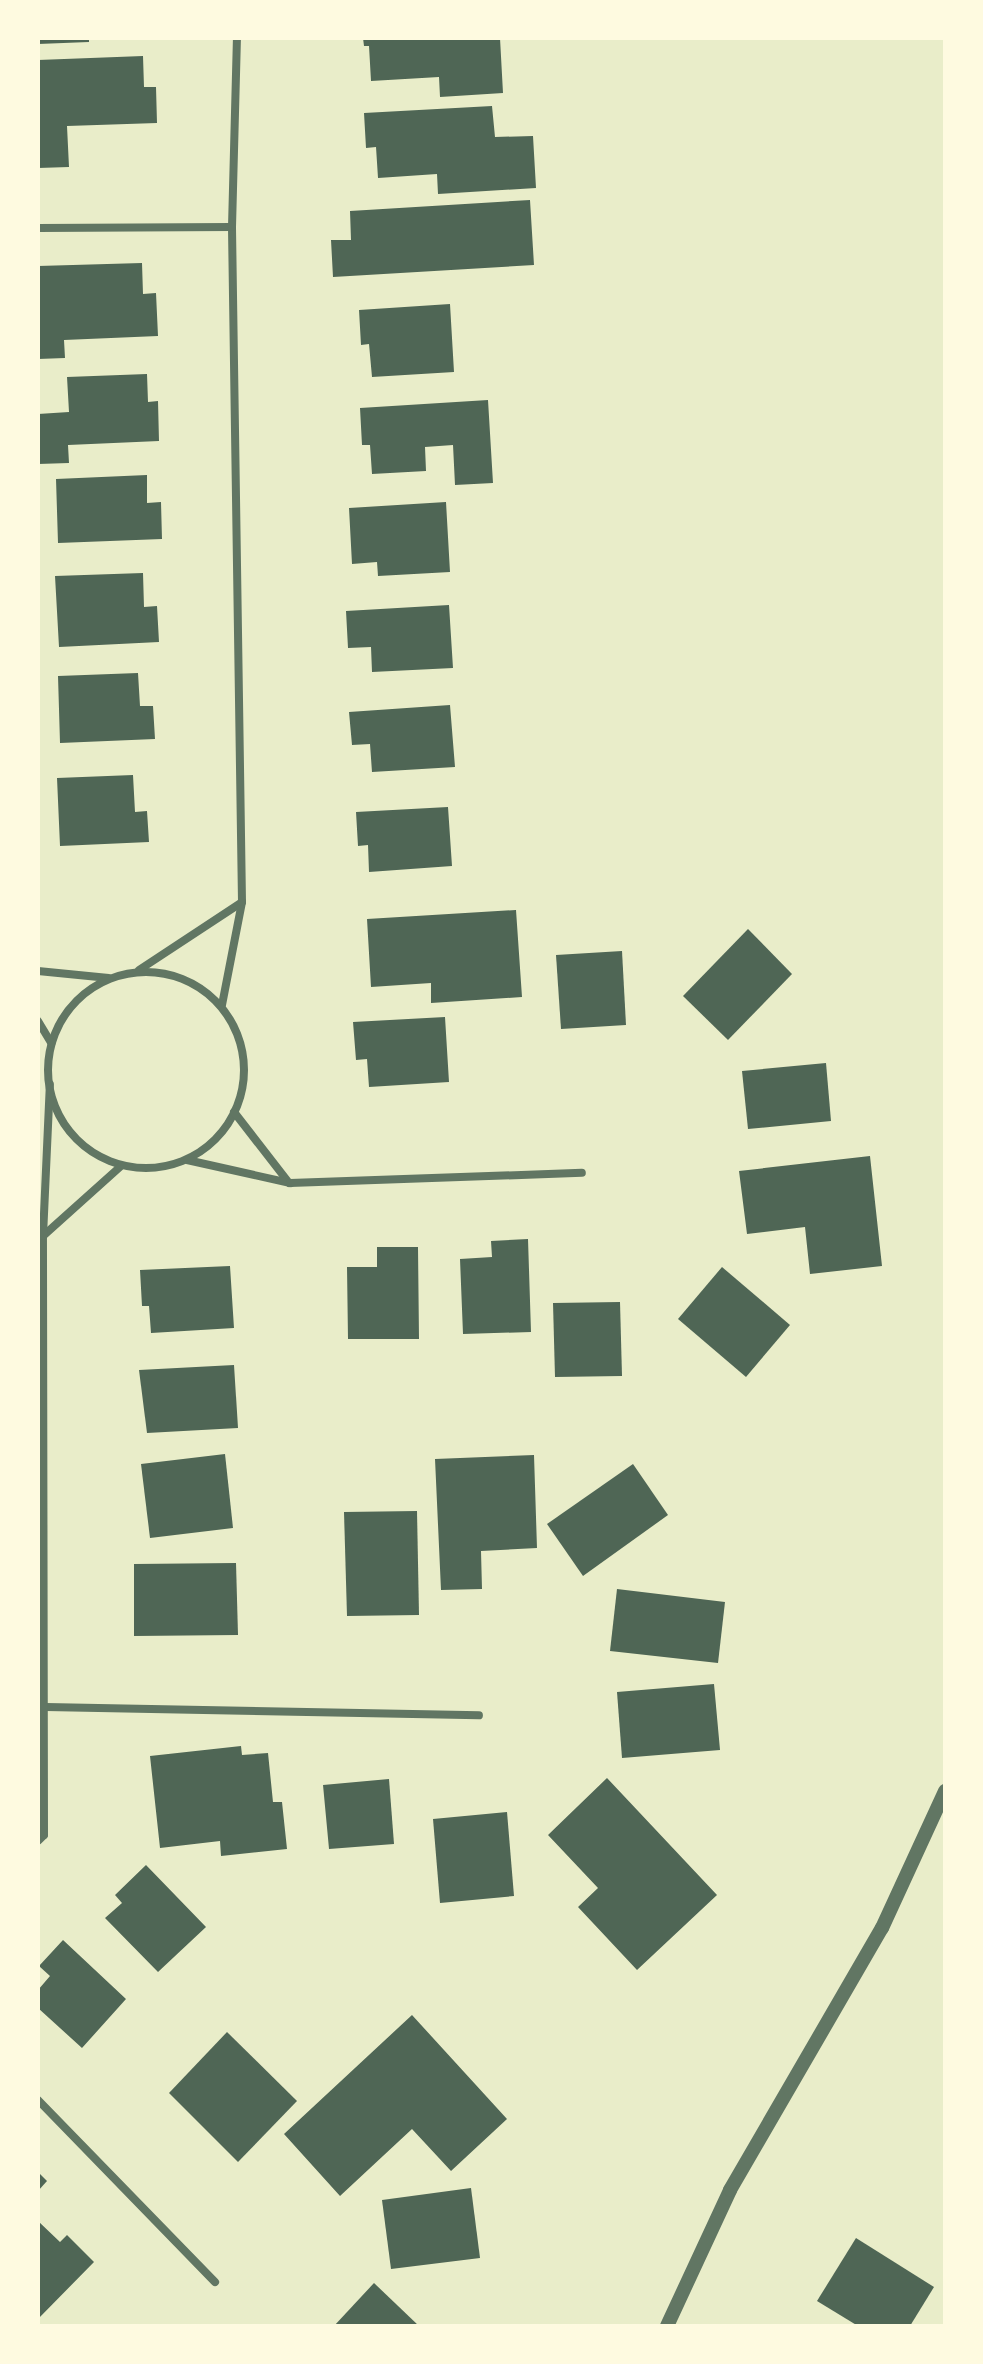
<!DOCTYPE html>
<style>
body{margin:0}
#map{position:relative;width:983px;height:2364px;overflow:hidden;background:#e9edc9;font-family:Overpass,sans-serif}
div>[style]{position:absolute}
.building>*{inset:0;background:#4f6655}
.minor>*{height:8px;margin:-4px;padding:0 4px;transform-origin:4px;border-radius:4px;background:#617663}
.minor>.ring{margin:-4px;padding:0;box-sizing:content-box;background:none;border:8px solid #617663;border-radius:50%}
.tertiary>*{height:14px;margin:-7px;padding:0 7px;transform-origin:7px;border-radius:7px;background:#617663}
span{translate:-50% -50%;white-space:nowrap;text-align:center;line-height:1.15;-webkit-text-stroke:8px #fefae0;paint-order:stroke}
.frame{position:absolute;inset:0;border:40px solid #fefae0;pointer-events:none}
</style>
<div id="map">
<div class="building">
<div style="clip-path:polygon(38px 38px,89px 38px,89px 42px,38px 44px)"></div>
<div style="clip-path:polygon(363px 38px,500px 38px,503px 93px,440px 97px,439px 77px,371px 81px,369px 46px,364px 46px)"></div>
<div style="clip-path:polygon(143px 56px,144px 87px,156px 87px,157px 123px,67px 126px,69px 167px,38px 168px,38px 60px)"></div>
<div style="clip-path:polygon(492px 106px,495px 137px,533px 136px,536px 188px,438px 194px,437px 174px,378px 178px,376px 147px,366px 148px,364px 113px)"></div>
<div style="clip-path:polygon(530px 200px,534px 265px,333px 277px,331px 240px,351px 240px,350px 211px)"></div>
<div style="clip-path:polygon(142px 263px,143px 294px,156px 293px,158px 336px,64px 340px,65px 358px,38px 359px,38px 266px)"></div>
<div style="clip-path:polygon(450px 304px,454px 372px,372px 377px,369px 344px,361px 345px,359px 310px)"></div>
<div style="clip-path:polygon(147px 374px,148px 402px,158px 401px,159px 441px,68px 445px,69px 463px,38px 464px,38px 414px,69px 412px,67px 377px)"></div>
<div style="clip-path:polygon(488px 400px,493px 483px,455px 485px,453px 445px,425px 447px,426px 471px,372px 474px,370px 445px,362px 445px,360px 408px)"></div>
<div style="clip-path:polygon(147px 475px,147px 503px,161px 502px,162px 539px,58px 543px,56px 479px)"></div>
<div style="clip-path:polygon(446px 502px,450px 572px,378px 576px,377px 562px,352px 564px,349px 508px)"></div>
<div style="clip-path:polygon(143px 573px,144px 607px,157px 606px,159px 642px,59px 647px,55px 576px)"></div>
<div style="clip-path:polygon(449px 605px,453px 668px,372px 672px,371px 647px,348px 648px,346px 611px)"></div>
<div style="clip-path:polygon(138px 673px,140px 706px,153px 706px,155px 739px,60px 743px,58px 676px)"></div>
<div style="clip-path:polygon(450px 705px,455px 767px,372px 772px,370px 744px,352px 745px,349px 712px)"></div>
<div style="clip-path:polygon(133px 775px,135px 812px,147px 811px,149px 842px,60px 846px,57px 778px)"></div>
<div style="clip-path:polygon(448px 807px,452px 866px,369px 872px,368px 845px,358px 846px,356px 812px)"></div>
<div style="clip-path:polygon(516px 910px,522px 997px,431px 1003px,431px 983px,371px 987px,367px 919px)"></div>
<div style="clip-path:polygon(748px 929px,792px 974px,728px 1040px,683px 996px)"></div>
<div style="clip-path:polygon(622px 951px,626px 1025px,561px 1029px,556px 955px)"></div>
<div style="clip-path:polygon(445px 1017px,449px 1082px,369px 1087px,367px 1059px,356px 1060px,353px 1022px)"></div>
<div style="clip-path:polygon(826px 1063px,831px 1121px,748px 1129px,742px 1071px)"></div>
<div style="clip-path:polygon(870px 1156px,882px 1266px,810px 1274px,805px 1227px,747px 1234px,739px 1171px)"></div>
<div style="clip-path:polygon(528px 1239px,531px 1332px,463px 1334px,460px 1259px,492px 1257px,491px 1241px)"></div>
<div style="clip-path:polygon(377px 1247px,418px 1247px,419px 1339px,348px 1339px,347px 1267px,377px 1267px)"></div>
<div style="clip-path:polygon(230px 1266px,234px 1328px,151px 1333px,149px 1306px,142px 1306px,140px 1270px)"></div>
<div style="clip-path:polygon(722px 1267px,790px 1325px,746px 1377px,678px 1319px)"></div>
<div style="clip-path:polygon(620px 1302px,622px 1376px,555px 1377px,553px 1303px)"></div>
<div style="clip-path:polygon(234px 1365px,238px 1428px,147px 1433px,139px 1370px)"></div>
<div style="clip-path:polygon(225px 1454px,233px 1528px,150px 1538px,141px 1464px)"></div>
<div style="clip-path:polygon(534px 1455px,537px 1548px,481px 1551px,482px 1589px,441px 1590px,435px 1459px)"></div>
<div style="clip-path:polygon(633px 1464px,668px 1515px,583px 1576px,547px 1524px)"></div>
<div style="clip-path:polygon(417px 1511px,419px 1615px,347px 1616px,344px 1512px)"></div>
<div style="clip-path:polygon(236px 1563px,238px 1635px,134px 1636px,134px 1564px)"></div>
<div style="clip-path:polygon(617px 1589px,725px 1602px,718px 1663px,610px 1651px)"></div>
<div style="clip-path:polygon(714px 1684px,720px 1750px,622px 1758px,617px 1692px)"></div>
<div style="clip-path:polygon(241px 1746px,242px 1755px,268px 1753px,273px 1802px,282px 1802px,287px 1849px,221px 1856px,220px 1841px,160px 1848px,150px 1756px)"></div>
<div style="clip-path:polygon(607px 1778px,717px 1895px,637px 1970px,578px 1907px,598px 1888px,548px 1835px)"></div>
<div style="clip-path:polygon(389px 1779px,394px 1844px,329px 1849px,323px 1785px)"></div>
<div style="clip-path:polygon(507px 1812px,514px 1896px,440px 1903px,433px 1819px)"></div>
<div style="clip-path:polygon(146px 1865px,206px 1927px,158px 1972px,105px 1918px,122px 1903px,115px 1895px)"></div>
<div style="clip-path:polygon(63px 1940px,126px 1999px,82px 2048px,38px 2008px,38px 1990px,50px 1976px,39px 1966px)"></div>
<div style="clip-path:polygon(412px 2015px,507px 2119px,451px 2171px,412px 2129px,340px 2196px,284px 2134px)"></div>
<div style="clip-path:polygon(227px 2032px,297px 2101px,238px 2162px,169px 2093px)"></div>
<div style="clip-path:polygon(38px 2172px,47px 2181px,38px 2191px)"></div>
<div style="clip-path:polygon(471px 2188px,480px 2258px,391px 2269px,382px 2200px)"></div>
<div style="clip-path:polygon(38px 2221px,60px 2242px,67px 2235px,94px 2262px,38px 2319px)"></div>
<div style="clip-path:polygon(856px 2238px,934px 2287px,910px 2326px,858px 2326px,817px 2301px)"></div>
<div style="clip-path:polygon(374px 2283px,419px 2326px,334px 2326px)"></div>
</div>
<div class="minor">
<div style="left:38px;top:228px;width:194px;rotate:-0.3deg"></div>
<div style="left:139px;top:970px;width:123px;rotate:-33.4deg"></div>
<div style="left:38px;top:971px;width:71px;rotate:5.6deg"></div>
<div class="ring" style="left:48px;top:972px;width:188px;height:188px"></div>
<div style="left:222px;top:1005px;width:105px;rotate:-79deg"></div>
<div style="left:242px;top:902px;width:675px;rotate:-90.85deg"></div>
<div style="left:232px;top:227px;width:189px;rotate:-88.5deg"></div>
<div style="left:38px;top:1021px;width:26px;rotate:59deg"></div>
<div style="left:234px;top:1112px;width:90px;rotate:52.2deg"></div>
<div style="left:187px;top:1160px;width:106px;rotate:12.6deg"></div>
<div style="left:290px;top:1183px;width:292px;rotate:-2deg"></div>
<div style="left:43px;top:1236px;width:105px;rotate:-41.9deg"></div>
<div style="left:46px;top:1707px;width:433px;rotate:1.1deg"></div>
<div style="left:38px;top:1841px;width:8px;rotate:-45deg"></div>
<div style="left:44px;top:1835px;width:599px;rotate:-90.1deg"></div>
<div style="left:43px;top:1236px;width:152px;rotate:-87.4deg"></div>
<div style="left:38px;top:2100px;width:254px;rotate:45.8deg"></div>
</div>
<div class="tertiary">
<div style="left:667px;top:2326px;width:150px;rotate:-65.1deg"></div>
<div style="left:730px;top:2190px;width:303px;rotate:-59.9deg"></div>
<div style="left:882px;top:1928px;width:151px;rotate:-65.3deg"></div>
</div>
<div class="frame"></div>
</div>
